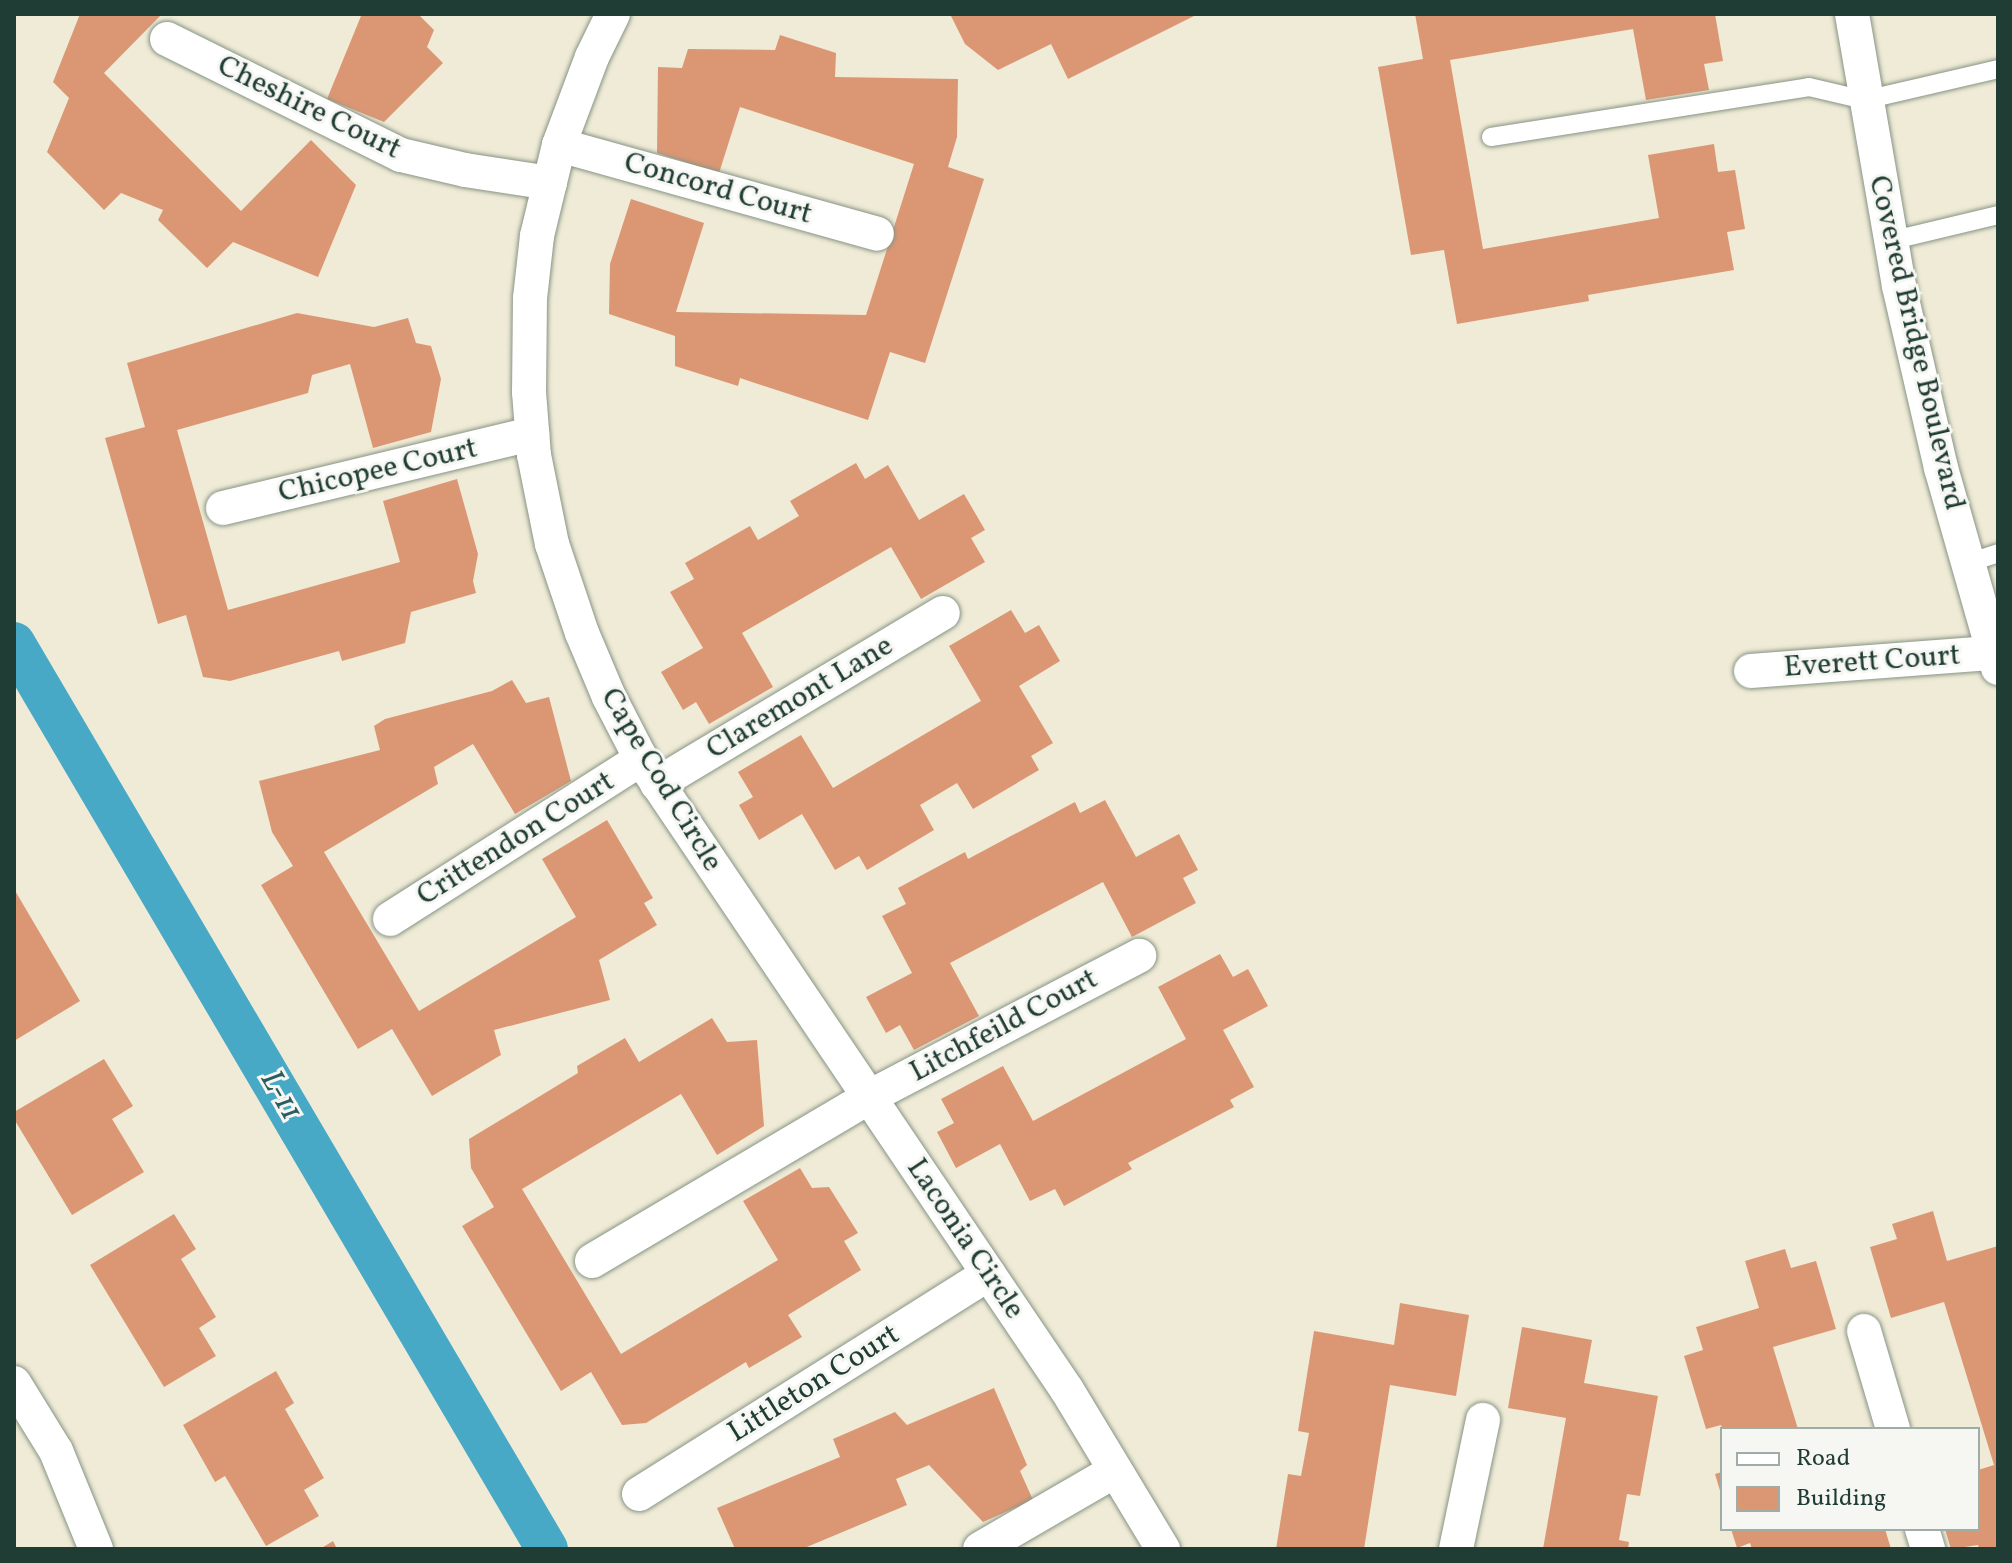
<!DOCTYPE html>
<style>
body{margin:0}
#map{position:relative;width:2012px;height:1563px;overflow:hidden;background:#efebd6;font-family:Vollkorn,serif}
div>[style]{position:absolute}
.canal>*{height:42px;margin:-21px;padding:0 21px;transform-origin:21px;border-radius:21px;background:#47a9c6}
.building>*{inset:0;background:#db9774}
.roads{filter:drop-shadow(0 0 2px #879485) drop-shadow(0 0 2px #879485)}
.service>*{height:18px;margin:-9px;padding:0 9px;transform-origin:9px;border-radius:9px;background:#fff}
.minor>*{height:34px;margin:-17px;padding:0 17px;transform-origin:17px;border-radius:17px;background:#fff}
span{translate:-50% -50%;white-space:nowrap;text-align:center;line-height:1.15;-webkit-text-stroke:6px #f6f6f2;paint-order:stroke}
.street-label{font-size:30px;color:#1f3d34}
.water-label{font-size:32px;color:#2b5d60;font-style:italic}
.frame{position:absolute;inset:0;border:16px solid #1f3d34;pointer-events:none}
.legend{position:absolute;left:1720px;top:1427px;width:260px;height:104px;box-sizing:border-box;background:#f6f6f2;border:2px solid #a0aca6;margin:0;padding:10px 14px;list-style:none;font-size:24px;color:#1f3d34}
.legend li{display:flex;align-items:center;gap:16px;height:40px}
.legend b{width:40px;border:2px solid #a0aca6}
</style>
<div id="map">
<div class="canal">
<div style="left:14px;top:643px;width:1051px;rotate:59.53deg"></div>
</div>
<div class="building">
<div style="clip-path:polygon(80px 14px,162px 14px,104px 73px,241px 211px,311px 140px,356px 185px,318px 277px,233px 242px,207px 268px,158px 220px,163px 210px,121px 193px,104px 210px,47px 152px,69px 98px,53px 82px)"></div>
<div style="clip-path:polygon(356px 14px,418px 14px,434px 30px,427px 47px,443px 63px,384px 122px,327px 99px,361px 16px)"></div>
<div style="clip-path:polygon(950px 14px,1198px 14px,1068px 79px,1051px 44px,998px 70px,965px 44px)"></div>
<div style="clip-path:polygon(1415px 14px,1715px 14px,1723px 61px,1704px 64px,1709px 90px,1646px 100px,1633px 29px,1450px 60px,1483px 249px,1659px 218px,1648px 155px,1714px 144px,1718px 172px,1735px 170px,1745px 229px,1727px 232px,1734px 270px,1588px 295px,1589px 301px,1457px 324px,1444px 250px,1411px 255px,1378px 67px,1423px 59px)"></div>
<div style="clip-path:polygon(780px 35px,836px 53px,835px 77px,958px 79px,957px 137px,948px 167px,984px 179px,925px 363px,890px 352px,868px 420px,740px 378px,738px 386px,675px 366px,675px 336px,609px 314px,610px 264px,631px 199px,704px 223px,676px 312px,866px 315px,914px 164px,740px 107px,719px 173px,657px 153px,658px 67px,682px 68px,688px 49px,775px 50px)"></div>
<div style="clip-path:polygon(297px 313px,374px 327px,408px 318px,416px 343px,431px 346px,441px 379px,431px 432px,373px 448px,350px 364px,312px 375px,308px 393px,177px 430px,228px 610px,400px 562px,383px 501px,457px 479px,478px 554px,473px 581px,476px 593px,411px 612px,405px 643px,342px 661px,339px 651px,230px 681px,203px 677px,186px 615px,158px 624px,105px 438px,145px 427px,127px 363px)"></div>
<div style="clip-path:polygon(856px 463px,865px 479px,888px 465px,919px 520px,964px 494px,985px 530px,971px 538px,985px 562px,921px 599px,891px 547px,742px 633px,773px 687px,709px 724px,696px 702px,683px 710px,661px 672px,703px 648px,670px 592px,694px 579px,685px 563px,750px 526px,758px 540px,799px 516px,790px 501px)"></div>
<div style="clip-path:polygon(1011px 610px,1025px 633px,1039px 625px,1060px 661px,1019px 686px,1053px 743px,1031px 756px,1039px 770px,973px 809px,957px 783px,920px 805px,934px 830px,867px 870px,859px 856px,835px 870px,802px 814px,759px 840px,739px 805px,753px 797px,738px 772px,801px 735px,833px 788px,981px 701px,949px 646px)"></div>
<div style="clip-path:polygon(512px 680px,526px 703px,549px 697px,571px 781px,515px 814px,473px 744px,434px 767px,438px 784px,324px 852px,419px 1011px,576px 917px,542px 859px,607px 820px,653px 898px,644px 903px,657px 925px,599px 960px,610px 1000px,494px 1030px,501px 1055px,432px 1096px,392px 1029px,358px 1049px,261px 885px,293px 866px,272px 832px,259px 781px,380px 750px,374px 726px,385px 719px,492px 691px)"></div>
<div style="clip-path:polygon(1105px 800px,1136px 857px,1179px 834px,1198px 870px,1183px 878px,1196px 903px,1132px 937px,1103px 882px,950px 963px,979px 1016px,914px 1050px,900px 1025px,886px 1033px,866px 997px,912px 973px,882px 916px,906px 904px,898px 888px,965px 852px,968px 859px,1075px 802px,1080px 813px)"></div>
<div style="clip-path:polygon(14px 889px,80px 1001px,14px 1041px)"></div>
<div style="clip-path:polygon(1220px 954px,1233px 977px,1248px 969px,1268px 1006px,1223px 1030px,1254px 1087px,1230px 1100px,1234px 1107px,1128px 1163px,1132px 1169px,1064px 1206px,1055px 1189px,1030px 1201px,1000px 1144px,956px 1168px,937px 1132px,954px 1123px,941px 1099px,1003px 1066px,1033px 1121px,1186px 1039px,1158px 987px)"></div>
<div style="clip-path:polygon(712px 1018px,727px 1042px,757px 1040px,764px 1126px,717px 1155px,681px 1094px,522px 1189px,621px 1354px,778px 1260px,743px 1201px,800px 1168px,812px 1188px,829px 1187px,858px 1233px,844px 1241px,861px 1270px,788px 1315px,802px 1337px,749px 1368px,746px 1362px,646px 1423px,622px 1425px,591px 1372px,561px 1391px,462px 1226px,494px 1207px,471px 1168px,469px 1139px,578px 1073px,577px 1066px,625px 1038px,639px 1062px)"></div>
<div style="clip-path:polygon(104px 1059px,133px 1106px,112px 1119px,144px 1172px,72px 1215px,14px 1119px,14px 1112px)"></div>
<div style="clip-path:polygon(1933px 1211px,1947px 1261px,1998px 1246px,1998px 1549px,1979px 1549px,1978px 1545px,1951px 1549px,1945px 1529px,1978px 1529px,1978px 1470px,1994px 1465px,1944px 1302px,1891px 1318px,1870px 1247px,1897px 1239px,1892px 1224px)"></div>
<div style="clip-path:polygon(174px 1214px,196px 1249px,181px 1259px,216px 1317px,199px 1328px,216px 1356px,164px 1387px,90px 1265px)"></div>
<div style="clip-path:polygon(1785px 1249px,1791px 1268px,1816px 1261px,1836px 1329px,1773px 1347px,1798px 1429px,1722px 1429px,1721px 1425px,1706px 1429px,1684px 1356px,1703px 1350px,1696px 1327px,1759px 1308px,1745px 1261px)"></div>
<div style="clip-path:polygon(1400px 1303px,1469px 1315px,1456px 1396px,1390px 1385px,1364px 1549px,1276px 1549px,1288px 1474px,1301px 1476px,1309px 1433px,1298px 1431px,1314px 1331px,1394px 1345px)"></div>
<div style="clip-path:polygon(1522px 1327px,1592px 1340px,1584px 1383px,1658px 1396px,1640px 1496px,1627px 1494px,1619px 1540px,1629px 1542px,1628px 1549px,1543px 1549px,1566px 1418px,1508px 1408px)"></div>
<div style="clip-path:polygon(276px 1371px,294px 1403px,285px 1409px,324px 1478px,304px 1490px,319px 1516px,266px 1546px,225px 1476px,215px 1482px,183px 1425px)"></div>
<div style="clip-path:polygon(994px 1388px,1027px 1465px,1020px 1471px,1033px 1500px,983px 1522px,929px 1465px,896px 1479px,907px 1505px,802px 1549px,735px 1549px,717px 1508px,840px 1457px,833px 1439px,895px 1412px,907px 1425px)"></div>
<div style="clip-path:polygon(1722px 1472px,1722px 1494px,1721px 1494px,1715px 1474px)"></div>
<div style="clip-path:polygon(1731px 1529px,1885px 1529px,1891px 1549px,1752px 1549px,1750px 1543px,1737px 1548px)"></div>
<div style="clip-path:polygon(333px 1541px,337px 1549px,320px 1549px)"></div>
</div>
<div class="roads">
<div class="service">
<div style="left:1491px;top:137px;width:322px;rotate:-8.9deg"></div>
<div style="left:1809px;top:87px;width:57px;rotate:13.1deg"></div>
<div style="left:1865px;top:100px;width:137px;rotate:-13.1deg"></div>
<div style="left:1890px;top:241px;width:111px;rotate:-13.5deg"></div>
<div style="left:1968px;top:563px;width:32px;rotate:-18deg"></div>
</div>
<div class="minor">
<div style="left:613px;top:14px;width:48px;rotate:116deg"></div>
<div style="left:592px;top:57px;width:94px;rotate:110.6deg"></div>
<div style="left:559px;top:145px;width:94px;rotate:103.6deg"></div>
<div style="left:537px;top:236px;width:62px;rotate:96.4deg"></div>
<div style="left:530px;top:298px;width:94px;rotate:90.6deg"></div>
<div style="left:529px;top:392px;width:63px;rotate:85.5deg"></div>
<div style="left:534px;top:455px;width:91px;rotate:78.6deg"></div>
<div style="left:552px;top:544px;width:94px;rotate:71.4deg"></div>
<div style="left:582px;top:633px;width:69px;rotate:67.1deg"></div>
<div style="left:609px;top:697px;width:70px;rotate:62.7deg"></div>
<div style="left:641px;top:759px;width:761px;rotate:55.98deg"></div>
<div style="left:1067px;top:1390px;width:186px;rotate:58.9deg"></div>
<div style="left:1852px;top:14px;width:276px;rotate:80.2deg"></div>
<div style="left:1899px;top:286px;width:187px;rotate:77deg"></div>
<div style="left:1941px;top:468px;width:208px;rotate:74.1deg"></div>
<div style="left:167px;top:39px;width:261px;rotate:26.4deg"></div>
<div style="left:401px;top:155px;width:66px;rotate:13.2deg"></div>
<div style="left:465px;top:170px;width:86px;rotate:8.7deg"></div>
<div style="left:559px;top:145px;width:330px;rotate:15.6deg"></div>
<div style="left:223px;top:508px;width:318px;rotate:-13.5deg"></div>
<div style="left:1751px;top:671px;width:243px;rotate:-4.3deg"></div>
<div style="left:657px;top:784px;width:333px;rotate:-30.9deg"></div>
<div style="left:390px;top:919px;width:298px;rotate:-32.5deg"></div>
<div style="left:592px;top:1261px;width:322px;rotate:-30.6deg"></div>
<div style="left:869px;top:1097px;width:305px;rotate:-27.6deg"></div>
<div style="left:1864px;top:1331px;width:102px;rotate:73.5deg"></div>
<div style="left:14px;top:1383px;width:80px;rotate:58.3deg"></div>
<div style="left:56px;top:1451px;width:106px;rotate:67.8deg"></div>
<div style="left:639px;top:1494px;width:413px;rotate:-32.2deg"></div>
<div style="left:1922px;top:1529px;width:21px;rotate:73deg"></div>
<div style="left:980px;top:1549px;width:154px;rotate:-30.1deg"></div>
<div style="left:1456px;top:1549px;width:132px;rotate:-78.2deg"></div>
</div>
</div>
<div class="street-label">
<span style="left:309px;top:108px;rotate:26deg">Cheshire Court</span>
<span style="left:718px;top:189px;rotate:16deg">Concord Court</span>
<span style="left:1916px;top:343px;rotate:77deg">Covered Bridge Boulevard</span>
<span style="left:378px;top:471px;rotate:-13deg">Chicopee Court</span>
<span style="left:1872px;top:662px;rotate:-4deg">Everett Court</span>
<span style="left:800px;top:698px;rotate:-31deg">Claremont Lane</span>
<span style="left:661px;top:780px;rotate:59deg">Cape Cod Circle</span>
<span style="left:516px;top:839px;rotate:-32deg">Crittendon Court</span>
<span style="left:1004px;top:1026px;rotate:-28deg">Litchfeild Court</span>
<span style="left:965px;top:1239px;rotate:56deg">Laconia Circle</span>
<span style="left:814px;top:1384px;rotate:-32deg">Littleton Court</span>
</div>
<div class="water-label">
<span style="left:280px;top:1096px;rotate:60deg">L-11</span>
</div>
<div class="frame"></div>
<ul class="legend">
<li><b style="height:10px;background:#fff"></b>Road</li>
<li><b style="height:22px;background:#db9774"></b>Building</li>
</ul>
</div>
